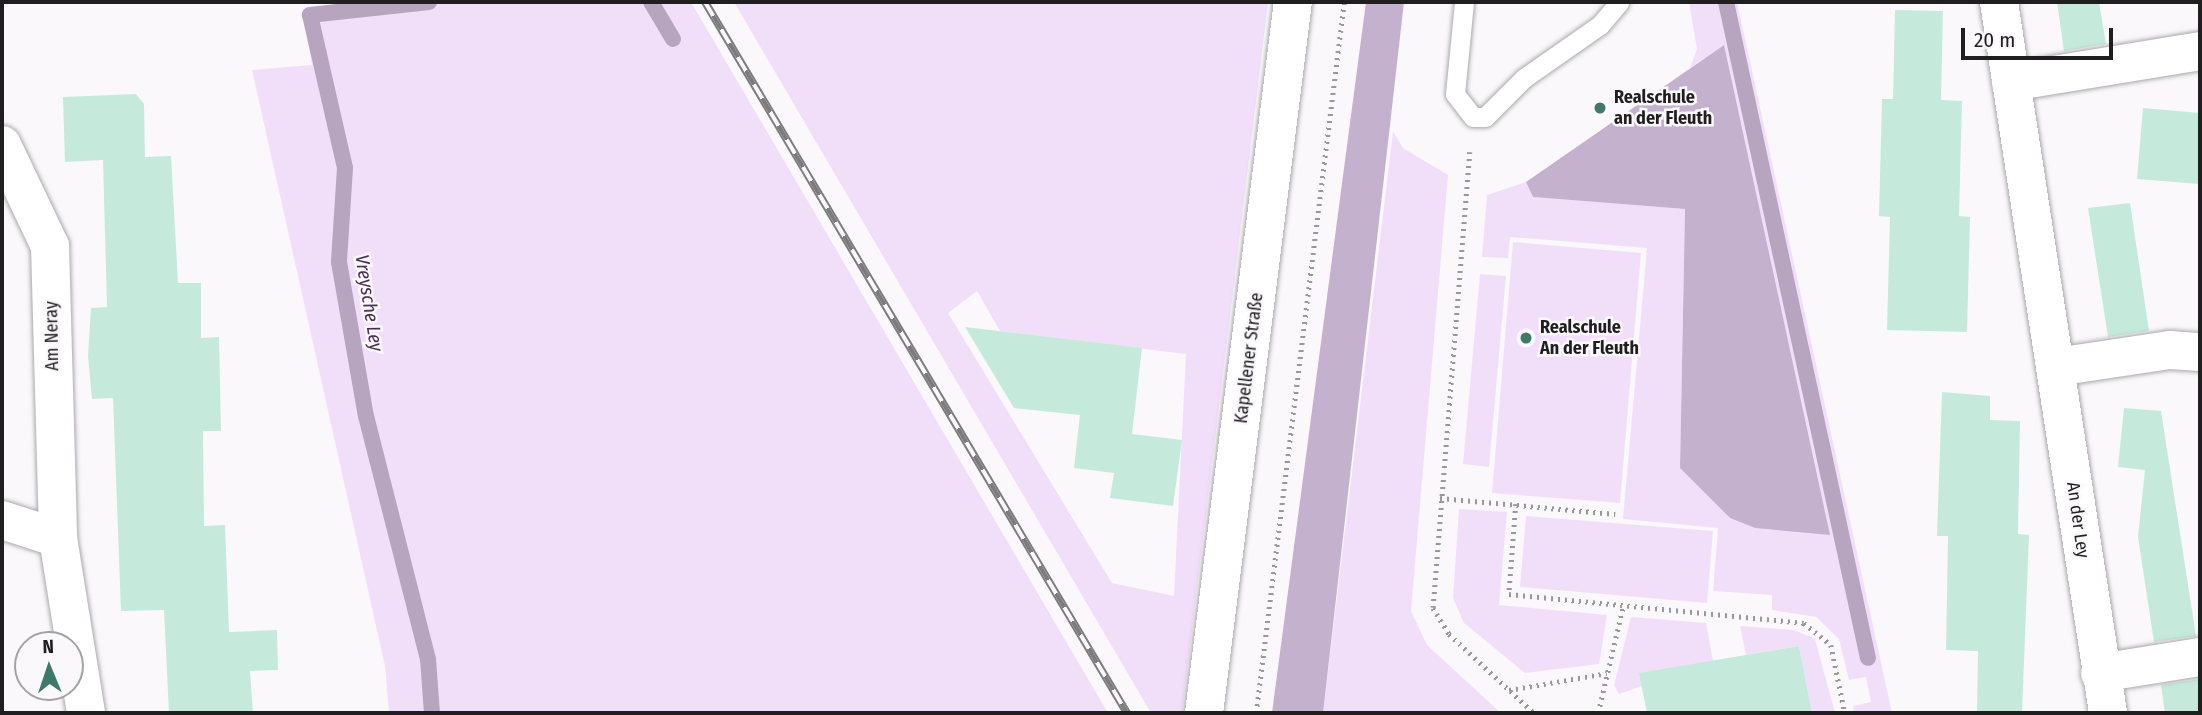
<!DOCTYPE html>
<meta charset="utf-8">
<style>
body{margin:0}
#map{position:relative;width:2202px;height:715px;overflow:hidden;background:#faf8fb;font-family:"Fira Sans Condensed",sans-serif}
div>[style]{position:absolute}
.green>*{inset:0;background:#f1dffa}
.forest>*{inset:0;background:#c4b1ce}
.stream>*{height:16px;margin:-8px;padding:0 8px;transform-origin:8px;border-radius:8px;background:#b7a5c0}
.building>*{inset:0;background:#c5eadb}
.path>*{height:4.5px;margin-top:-2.25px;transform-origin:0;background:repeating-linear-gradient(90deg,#989799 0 2px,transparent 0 7px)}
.roads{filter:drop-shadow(0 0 2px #aba9ac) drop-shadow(0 0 2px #aba9ac)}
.lane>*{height:19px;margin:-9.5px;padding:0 9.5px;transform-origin:9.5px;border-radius:9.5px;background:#fff}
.street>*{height:38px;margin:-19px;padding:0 19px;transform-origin:19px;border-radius:19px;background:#fff}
.secondary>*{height:38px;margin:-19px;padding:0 19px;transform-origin:19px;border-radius:19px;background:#fff}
.rail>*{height:8px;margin-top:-4px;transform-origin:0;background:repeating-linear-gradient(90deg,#faf8fb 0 16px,#7d7c7d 0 32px);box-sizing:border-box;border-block:2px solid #7d7c7d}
.dots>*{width:19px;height:19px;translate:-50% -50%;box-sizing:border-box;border:4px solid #faf8fb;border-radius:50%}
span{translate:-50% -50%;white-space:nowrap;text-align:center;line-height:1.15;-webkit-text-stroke:5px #faf8fb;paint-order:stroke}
.poi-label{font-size:18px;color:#201f20;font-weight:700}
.left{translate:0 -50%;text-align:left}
.street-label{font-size:18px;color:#201f20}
.water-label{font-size:19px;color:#482d54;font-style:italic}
.frame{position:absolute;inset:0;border:4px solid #201f20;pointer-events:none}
.north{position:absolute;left:14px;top:631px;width:70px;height:70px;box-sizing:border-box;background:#faf8fb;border:2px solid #a3a1a3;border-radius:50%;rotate:358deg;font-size:19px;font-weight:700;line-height:28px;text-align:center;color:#201f20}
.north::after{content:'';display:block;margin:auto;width:24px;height:32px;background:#3e7a65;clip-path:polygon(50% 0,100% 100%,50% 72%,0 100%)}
.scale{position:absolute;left:1961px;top:28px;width:152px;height:32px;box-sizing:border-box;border:4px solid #201f20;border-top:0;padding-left:9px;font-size:21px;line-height:24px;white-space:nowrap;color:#201f20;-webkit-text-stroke:5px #faf8fb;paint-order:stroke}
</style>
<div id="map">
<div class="green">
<div style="clip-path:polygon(398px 2px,691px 2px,1108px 713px,389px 713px,385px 666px,252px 70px,312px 65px,303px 13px)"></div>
<div style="clip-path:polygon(evenodd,734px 2px,1268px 2px,1182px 713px,1151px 713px,734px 2px,977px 291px,1000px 331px,1186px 354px,1174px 596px,1112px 583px,948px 313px,977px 291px)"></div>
<div style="clip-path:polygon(1689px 2px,1737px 2px,1892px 713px,1854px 713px,1853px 706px,1871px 702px,1866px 677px,1849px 680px,1839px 639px,1816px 617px,1772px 610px,1772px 595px,1713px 591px,1718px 528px,1623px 519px,1647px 248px,1510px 237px,1508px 258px,1482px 257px,1487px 195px,1526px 182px,1533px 197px,1685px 209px,1680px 468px,1730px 518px,1755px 528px,1724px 45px,1690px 68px,1697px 49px)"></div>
<div style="clip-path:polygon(1393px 132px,1403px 148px,1448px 175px,1411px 611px,1427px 645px,1501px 713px,1323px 713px)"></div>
<div style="clip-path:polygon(1513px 242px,1641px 253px,1620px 503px,1492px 493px)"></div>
<div style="clip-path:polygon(1480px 274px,1506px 276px,1489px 467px,1463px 464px)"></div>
<div style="clip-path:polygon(1459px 509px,1507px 512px,1499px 605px,1607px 615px,1599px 664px,1525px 673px,1464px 623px,1453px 598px)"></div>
<div style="clip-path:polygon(1526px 516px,1713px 531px,1707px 603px,1520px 587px)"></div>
<div style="clip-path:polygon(1631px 617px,1706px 623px,1713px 661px,1619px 694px,1614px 685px)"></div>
<div style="clip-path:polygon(1740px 626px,1794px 630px,1815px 639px,1835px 713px,1812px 713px,1799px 646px,1746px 655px)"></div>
</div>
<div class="forest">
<div style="clip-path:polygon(1366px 2px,1404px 2px,1323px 713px,1272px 713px)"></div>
<div style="clip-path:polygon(1724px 45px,1830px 535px,1755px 528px,1730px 518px,1680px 468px,1685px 209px,1533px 197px,1526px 182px)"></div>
</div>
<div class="stream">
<div style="left:429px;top:2px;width:120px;rotate:173.8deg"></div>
<div style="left:310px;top:15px;width:157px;rotate:77.1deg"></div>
<div style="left:345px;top:168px;width:94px;rotate:93.7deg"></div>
<div style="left:339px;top:262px;width:156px;rotate:80.1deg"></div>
<div style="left:366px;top:416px;width:251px;rotate:75.7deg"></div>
<div style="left:428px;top:659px;width:54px;rotate:85.8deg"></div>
<div style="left:651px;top:2px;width:43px;rotate:59.3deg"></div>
<div style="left:1726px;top:2px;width:671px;rotate:77.79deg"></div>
</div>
<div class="building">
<div style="clip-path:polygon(2057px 2px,2099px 2px,2106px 44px,2064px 51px)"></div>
<div style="clip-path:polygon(1895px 10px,1943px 11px,1941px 100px,1962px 101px,1959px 216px,1970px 217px,1967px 332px,1887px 330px,1890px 217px,1879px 216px,1882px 99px,1893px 99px)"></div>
<div style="clip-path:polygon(136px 94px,144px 104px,145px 157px,171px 156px,178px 283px,201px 283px,201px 338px,219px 337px,221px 431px,203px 431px,204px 526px,225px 525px,229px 632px,277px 630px,278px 670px,250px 671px,253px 713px,169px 713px,164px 610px,121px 611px,113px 398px,92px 399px,88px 356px,91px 308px,107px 307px,103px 160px,65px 162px,63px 97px)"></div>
<div style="clip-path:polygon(2143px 108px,2200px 113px,2200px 184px,2137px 179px)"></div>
<div style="clip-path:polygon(2130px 203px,2149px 331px,2108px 337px,2088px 208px)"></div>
<div style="clip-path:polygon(965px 327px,1142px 348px,1132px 434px,1182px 440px,1173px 506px,1110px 498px,1114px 473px,1074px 468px,1080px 415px,1014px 408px)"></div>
<div style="clip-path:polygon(1942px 392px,1990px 396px,1990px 420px,2020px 421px,2018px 534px,2029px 535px,2022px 713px,1977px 713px,1978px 651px,1946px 650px,1948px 536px,1937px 536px)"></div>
<div style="clip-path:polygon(2124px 408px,2161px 411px,2196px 636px,2154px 642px,2138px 537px,2145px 470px,2118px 467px)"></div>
<div style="clip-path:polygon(1799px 646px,1812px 713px,1647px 713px,1639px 673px)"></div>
<div style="clip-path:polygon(2200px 679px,2200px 713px,2165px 713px,2161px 685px)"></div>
</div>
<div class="path">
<div style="left:1470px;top:152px;width:457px;rotate:94.6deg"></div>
<div style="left:1433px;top:608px;width:31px;rotate:58deg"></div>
<div style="left:1449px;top:634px;width:116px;rotate:42.9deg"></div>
<div style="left:1440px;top:498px;width:176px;rotate:5.2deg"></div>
<div style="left:1516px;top:504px;width:90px;rotate:94.4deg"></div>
<div style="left:1509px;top:594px;width:296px;rotate:5.6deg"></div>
<div style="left:1804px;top:623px;width:35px;rotate:39deg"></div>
<div style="left:1831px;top:645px;width:69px;rotate:78.4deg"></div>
<div style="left:1509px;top:690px;width:99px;rotate:-9.8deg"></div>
<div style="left:1256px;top:713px;width:716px;rotate:-82.94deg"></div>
<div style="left:1598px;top:713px;width:110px;rotate:-76.8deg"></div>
</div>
<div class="roads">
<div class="lane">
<div style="left:1464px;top:2px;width:92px;rotate:95.6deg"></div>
<div style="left:1455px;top:94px;width:29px;rotate:52deg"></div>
<div style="left:1473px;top:117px;width:12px"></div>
<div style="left:1485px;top:117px;width:55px;rotate:-45deg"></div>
<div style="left:1524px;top:78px;width:93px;rotate:-34.9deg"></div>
<div style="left:1600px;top:25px;width:30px;rotate:-50deg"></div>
</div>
<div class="street">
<div style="left:1999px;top:2px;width:719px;rotate:81.28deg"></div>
<div style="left:2011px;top:82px;width:192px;rotate:-9.3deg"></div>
<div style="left:2px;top:145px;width:112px;rotate:64.6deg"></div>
<div style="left:50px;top:246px;width:292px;rotate:88.4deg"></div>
<div style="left:2056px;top:367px;width:115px;rotate:-8.5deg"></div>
<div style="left:2170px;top:350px;width:30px;rotate:4deg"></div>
<div style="left:2px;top:520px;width:59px;rotate:17.8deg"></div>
<div style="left:58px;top:538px;width:177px;rotate:80.9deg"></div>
<div style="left:2100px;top:673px;width:101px;rotate:-9.1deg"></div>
</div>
<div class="secondary">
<div style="left:1204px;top:713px;width:717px;rotate:-82.87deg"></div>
</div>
</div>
<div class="rail">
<div style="left:705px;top:2px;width:827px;rotate:59.31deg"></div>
</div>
<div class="dots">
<div style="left:1600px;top:108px;background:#3e7a65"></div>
<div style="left:1526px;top:338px;background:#3e7a65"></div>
</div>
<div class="poi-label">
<span class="left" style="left:1614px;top:108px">Realschule<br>an der Fleuth</span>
<span class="left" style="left:1540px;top:338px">Realschule<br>An der Fleuth</span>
</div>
<div class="street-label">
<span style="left:52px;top:336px;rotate:-91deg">Am Neray</span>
<span style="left:1249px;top:358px;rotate:-83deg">Kapellener Straße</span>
<span style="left:2078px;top:520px;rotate:82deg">An der Ley</span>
</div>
<div class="water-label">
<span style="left:369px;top:303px;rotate:81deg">Vreysche Ley</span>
</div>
<div class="frame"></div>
<div class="north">N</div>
<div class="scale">20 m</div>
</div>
